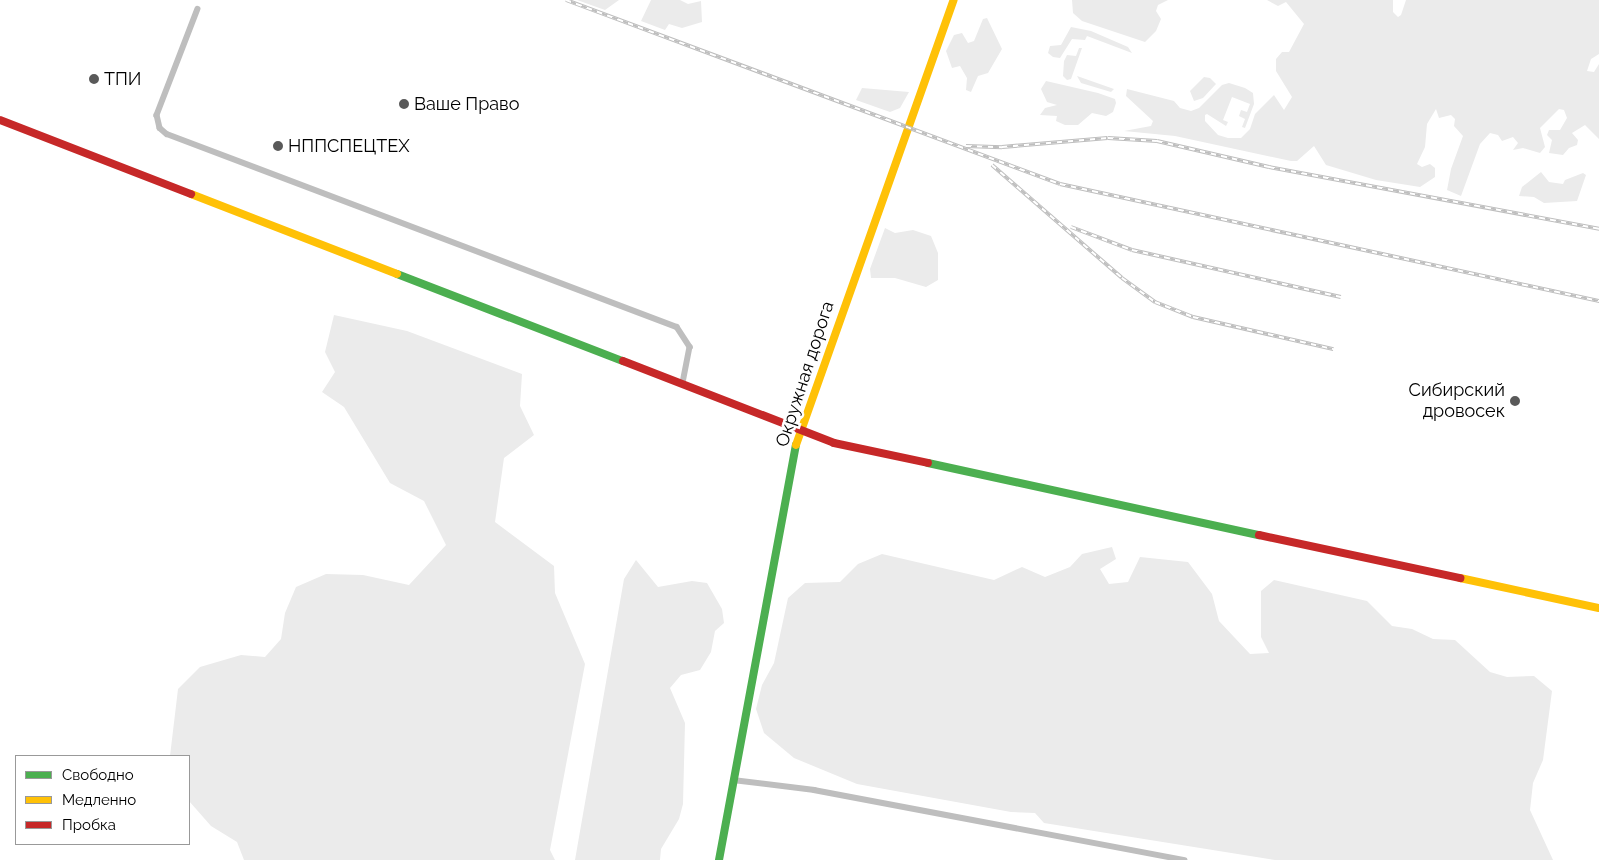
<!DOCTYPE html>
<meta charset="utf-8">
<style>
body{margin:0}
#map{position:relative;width:1599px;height:860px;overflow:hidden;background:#fff;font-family:Raleway,sans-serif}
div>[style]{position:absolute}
.green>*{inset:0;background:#ebebeb}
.street>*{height:5.5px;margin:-2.75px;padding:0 2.75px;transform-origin:2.75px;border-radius:2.75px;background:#bebebe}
.fast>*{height:8px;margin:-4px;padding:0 4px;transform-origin:4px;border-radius:4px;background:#4caf50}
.slow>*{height:8px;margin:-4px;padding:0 4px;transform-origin:4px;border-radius:4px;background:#ffc107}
.jam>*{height:8px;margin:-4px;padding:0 4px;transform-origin:4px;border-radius:4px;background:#c62828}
.rail>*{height:4px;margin-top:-2px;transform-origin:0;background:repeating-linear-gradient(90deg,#fff 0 5.5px,#bebebe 0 11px);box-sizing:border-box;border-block:1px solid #bebebe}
.dots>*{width:14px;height:14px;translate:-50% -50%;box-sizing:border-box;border:2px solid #fff;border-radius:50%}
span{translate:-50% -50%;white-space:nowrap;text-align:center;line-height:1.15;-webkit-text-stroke:5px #fff;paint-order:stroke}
.poi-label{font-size:18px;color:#000}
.left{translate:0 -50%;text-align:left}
.right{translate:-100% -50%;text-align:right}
.street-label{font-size:18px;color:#000}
.legend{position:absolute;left:15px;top:755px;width:175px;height:90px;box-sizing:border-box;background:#fff;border:1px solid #999;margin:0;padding:6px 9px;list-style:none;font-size:15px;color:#000}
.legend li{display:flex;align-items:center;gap:10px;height:25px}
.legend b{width:25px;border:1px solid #999}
</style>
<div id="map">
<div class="green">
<div style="clip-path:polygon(577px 0,619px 0,605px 10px)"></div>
<div style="clip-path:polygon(651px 0,680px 0,688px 4px,701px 1px,702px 22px,682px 28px,669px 24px,665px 30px,641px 21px)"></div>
<div style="clip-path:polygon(1072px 0,1168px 0,1158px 5px,1156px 11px,1161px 19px,1156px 31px,1145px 42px,1082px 21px,1073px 13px)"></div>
<div style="clip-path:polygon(1267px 0,1393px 0,1393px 12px,1398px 17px,1401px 15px,1406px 0,1599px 0,1599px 54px,1591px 59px,1587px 71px,1594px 72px,1599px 64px,1599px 139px,1585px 125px,1572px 133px,1578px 140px,1577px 145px,1569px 148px,1563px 155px,1549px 153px,1552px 140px,1547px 135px,1549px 130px,1560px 130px,1567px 118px,1564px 110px,1559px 109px,1540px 128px,1545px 147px,1540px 153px,1523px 148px,1513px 150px,1518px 143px,1513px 137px,1502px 141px,1498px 135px,1490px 133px,1480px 144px,1461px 196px,1447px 190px,1451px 169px,1463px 136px,1454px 126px,1455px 119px,1451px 115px,1439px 118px,1436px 109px,1427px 124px,1425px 147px,1417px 164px,1422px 167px,1430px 164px,1435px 168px,1435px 177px,1420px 187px,1376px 180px,1326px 165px,1314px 146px,1297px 161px,1291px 161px,1175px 136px,1124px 131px,1151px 126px,1153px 121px,1126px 96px,1127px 89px,1174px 101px,1180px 108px,1191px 111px,1199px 108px,1222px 85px,1229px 83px,1245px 88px,1253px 93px,1254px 104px,1245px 128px,1242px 127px,1245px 119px,1239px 116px,1241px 110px,1247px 112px,1250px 104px,1232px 97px,1223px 120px,1228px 122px,1226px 126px,1207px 114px,1205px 115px,1205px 121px,1218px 135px,1228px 138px,1241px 138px,1250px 129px,1255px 114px,1274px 95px,1284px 110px,1292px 97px,1276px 71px,1276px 59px,1282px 52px,1289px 52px,1304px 24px,1286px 2px,1278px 6px)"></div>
<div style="clip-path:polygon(987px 18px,1002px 49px,988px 73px,978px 76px,971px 92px,966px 90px,967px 78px,960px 66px,952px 68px,946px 51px,954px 35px,962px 33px,968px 43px,974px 41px,983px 19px)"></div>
<div style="clip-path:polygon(1071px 27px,1091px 31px,1128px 47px,1132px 53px,1087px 36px,1085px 40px,1072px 39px,1060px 58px,1053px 57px,1048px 53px,1050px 46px,1061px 45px)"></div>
<div style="clip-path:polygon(1079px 48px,1082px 48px,1071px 79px,1067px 80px,1063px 76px,1064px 61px,1067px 55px,1076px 56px)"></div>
<div style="clip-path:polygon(1077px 76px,1114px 89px,1111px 92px,1081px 83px)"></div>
<div style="clip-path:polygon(1204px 77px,1210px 78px,1216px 84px,1203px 98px,1194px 101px,1190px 91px)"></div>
<div style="clip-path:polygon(1046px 81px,1098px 93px,1115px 99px,1116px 103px,1113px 112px,1106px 116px,1092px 113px,1078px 125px,1065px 125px,1056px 121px,1057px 116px,1040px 115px,1045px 108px,1057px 105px,1047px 102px,1041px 89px)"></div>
<div style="clip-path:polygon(862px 88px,909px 92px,900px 108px,890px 112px,856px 100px)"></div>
<div style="clip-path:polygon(1541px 172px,1549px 182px,1563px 184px,1565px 180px,1583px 173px,1586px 175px,1577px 201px,1544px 203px,1534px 197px,1519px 196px,1522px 187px)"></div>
<div style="clip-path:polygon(885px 228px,895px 233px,913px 230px,931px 236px,938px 253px,938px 280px,926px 287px,895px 278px,871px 278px,870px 269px)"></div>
<div style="clip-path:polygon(334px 315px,407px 331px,522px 374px,520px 406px,534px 435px,504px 458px,495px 522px,554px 566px,555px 593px,585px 664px,550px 850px,555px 860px,244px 860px,237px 842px,211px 826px,189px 801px,189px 756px,170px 756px,178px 689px,200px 667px,241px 655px,265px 657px,281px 639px,285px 613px,296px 587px,326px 574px,363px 575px,409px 585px,446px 545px,424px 501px,390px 483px,344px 407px,322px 392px,335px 372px,325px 352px)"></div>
<div style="clip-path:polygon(1112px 547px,1116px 559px,1100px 569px,1109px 584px,1128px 582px,1140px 557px,1188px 562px,1212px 594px,1219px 621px,1250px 654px,1269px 653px,1261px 637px,1261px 591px,1274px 580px,1367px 601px,1392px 626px,1412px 629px,1433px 639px,1455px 640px,1490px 672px,1507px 677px,1534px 676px,1552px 691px,1543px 760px,1533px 783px,1530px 810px,1553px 860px,1275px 860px,1044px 823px,1035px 813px,1011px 812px,857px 784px,794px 758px,764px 733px,756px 709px,762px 685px,774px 663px,788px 598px,805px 583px,840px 582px,858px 564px,882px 554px,994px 580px,1022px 567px,1045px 577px,1070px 567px,1082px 554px)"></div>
<div style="clip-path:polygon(636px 560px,658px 587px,692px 581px,707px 583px,722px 609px,724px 623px,715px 631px,711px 652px,700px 670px,681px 675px,670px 688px,685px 723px,683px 804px,679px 819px,661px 849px,660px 860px,575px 860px,624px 579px)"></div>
</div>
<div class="street">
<div style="left:198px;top:9px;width:114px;rotate:111.1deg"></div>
<div style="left:157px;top:115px;width:13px;rotate:77deg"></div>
<div style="left:160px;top:128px;width:9px;rotate:41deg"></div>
<div style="left:167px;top:134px;width:545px;rotate:20.73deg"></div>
<div style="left:677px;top:327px;width:24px;rotate:57deg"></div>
<div style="left:690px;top:347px;width:37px;rotate:101deg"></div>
<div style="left:733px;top:780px;width:82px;rotate:7deg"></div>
<div style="left:814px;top:790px;width:377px;rotate:10.7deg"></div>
</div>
<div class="fast">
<div style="left:397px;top:274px;width:242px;rotate:21.1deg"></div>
<div style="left:928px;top:463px;width:339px;rotate:12.3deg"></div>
<div style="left:719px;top:860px;width:422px;rotate:-79.5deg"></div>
</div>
<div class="slow">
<div style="left:191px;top:194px;width:221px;rotate:21.2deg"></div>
<div style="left:796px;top:445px;width:472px;rotate:-70.5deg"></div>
<div style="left:1460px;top:578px;width:142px;rotate:12.2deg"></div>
</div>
<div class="jam">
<div style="left:0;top:120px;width:205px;rotate:21.2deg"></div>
<div style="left:623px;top:361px;width:226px;rotate:21.2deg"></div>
<div style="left:834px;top:443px;width:96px;rotate:12deg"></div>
<div style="left:1259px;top:535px;width:206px;rotate:12.1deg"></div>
</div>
<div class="rail">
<div style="left:566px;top:0;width:527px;rotate:20.43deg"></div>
<div style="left:1060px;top:184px;width:552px;rotate:12.25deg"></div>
<div style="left:966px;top:146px;width:36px;rotate:2deg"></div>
<div style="left:1002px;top:147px;width:106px;rotate:-4.9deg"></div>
<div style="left:1108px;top:138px;width:49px;rotate:3.5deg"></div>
<div style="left:1157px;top:141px;width:115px;rotate:13.1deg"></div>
<div style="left:1269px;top:167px;width:336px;rotate:10.6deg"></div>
<div style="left:992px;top:165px;width:172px;rotate:41deg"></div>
<div style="left:1122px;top:278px;width:41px;rotate:36deg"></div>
<div style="left:1155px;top:302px;width:41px;rotate:21.5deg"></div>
<div style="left:1193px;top:317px;width:144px;rotate:12.9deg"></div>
<div style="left:1071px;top:227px;width:65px;rotate:20.7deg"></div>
<div style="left:1132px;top:250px;width:214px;rotate:12.7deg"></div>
</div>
<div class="dots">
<div style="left:94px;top:79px;background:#595959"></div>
<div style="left:404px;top:104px;background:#595959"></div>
<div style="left:278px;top:146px;background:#595959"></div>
<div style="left:1515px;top:401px;background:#595959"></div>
</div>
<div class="poi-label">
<span class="left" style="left:104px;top:79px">ТПИ</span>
<span class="left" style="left:414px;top:104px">Ваше Право</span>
<span class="left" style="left:288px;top:146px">НППСПЕЦТЕХ</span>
<span class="right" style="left:1505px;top:401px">Сибирский<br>дровосек</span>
</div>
<div class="street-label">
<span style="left:805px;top:374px;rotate:-72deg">Окружная дорога</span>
</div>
<ul class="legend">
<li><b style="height:6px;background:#4caf50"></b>Свободно</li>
<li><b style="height:6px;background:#ffc107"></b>Медленно</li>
<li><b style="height:6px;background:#c62828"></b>Пробка</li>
</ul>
</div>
